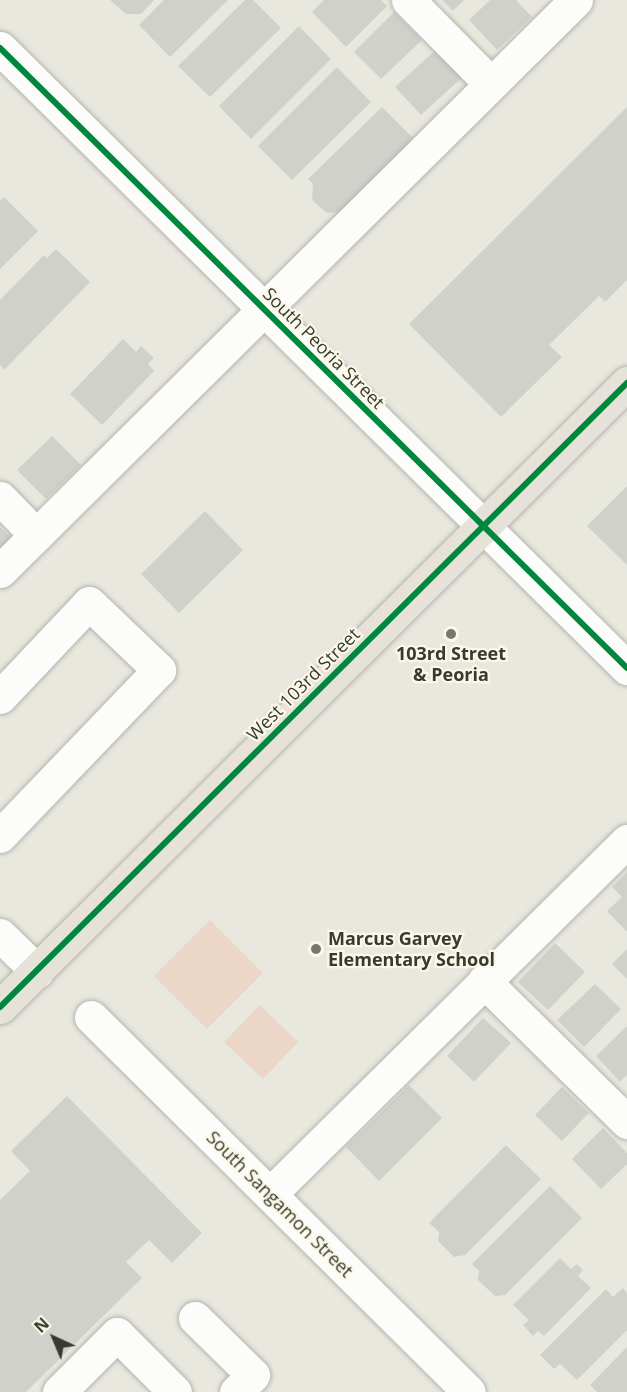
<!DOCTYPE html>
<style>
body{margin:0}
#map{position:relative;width:627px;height:1392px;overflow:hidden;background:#e9e8df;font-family:"Open Sans",sans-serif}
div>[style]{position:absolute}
.green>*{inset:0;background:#ebd6c7}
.building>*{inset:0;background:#d0d1cb}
.roads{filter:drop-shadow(0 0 2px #b5b4ae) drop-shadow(0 0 2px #b5b4ae)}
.minor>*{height:33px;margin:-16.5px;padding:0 16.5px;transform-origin:16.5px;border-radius:16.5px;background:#fcfcfa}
.major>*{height:33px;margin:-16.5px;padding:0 16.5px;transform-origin:16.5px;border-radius:16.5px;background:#e6e1d9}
.cycleway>*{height:6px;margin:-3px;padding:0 3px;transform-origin:3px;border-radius:3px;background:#00873e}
.dots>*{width:16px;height:16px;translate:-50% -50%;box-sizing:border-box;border:3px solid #faf9e8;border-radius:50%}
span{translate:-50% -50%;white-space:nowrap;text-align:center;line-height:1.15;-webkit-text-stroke:4.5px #faf9e8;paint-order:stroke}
.street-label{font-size:18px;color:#393932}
.poi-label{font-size:18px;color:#393932;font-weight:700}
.left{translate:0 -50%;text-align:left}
.north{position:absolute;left:24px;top:1308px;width:60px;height:60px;-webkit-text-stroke:4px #faf9e8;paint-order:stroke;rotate:316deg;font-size:16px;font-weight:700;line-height:24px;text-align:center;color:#393932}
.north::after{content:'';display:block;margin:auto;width:21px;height:27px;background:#393932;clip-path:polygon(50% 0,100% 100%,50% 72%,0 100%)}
</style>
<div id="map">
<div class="green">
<div style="clip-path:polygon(210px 920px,263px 973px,207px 1029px,154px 976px)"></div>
<div style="clip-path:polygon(260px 1005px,298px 1042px,263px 1079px,224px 1042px)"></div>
</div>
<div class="building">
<div style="clip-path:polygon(110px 0,154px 0,141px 14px,126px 14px)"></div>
<div style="clip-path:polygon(164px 0,228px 0,170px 57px,139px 25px)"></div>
<div style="clip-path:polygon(245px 0,253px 0,281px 28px,210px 97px,178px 66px)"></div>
<div style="clip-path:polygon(324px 0,381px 0,387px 6px,346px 47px,312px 12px)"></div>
<div style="clip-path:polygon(442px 0,464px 0,453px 11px)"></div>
<div style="clip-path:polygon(490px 0,516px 0,532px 17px,497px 50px,469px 20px)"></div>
<div style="clip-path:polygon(394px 12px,422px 40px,381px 79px,354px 52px)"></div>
<div style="clip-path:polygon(299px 26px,331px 59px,251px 139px,219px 106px)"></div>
<div style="clip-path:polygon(440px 46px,466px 74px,421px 115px,395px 87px)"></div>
<div style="clip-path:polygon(337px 67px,371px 102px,292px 180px,258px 146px)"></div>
<div style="clip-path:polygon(382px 107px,415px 140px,342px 212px,327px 213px,312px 200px,313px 184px,308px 179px)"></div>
<div style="clip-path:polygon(627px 107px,627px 280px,605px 302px,599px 296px,549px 345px,562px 357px,501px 417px,409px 324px)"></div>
<div style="clip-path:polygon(4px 197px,38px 231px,0 269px,0 201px)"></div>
<div style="clip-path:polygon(56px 249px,90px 282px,4px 370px,0 365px,0 300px,44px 255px,47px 258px)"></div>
<div style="clip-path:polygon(123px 339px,136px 352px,141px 346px,154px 358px,148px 364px,154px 371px,102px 425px,70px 394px)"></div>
<div style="clip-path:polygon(52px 436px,81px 465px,46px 499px,17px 470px)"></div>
<div style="clip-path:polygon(627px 486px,627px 565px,587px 526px)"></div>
<div style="clip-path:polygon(205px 511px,243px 550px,179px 613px,141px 574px)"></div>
<div style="clip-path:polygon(0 527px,16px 542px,0 560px)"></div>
<div style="clip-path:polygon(627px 872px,627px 932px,607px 911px,622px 897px,612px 887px)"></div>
<div style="clip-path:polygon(555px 943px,585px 972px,548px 1010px,518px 982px)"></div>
<div style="clip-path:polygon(627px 949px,627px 979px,612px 964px)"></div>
<div style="clip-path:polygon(595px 984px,621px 1009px,584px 1047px,557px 1020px)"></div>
<div style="clip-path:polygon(483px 1018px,511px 1043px,474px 1082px,447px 1056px)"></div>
<div style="clip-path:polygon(627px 1026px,627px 1075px,620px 1082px,596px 1056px)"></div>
<div style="clip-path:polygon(409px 1085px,442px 1118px,379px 1181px,346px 1147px)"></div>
<div style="clip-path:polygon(562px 1087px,589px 1113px,562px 1141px,535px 1115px)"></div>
<div style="clip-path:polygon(67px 1096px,202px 1233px,172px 1263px,149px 1240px,126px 1262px,142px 1278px,26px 1392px,0 1392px,0 1200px,30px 1171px,11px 1151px)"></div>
<div style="clip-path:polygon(603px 1128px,627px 1153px,627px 1164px,601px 1189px,572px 1159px)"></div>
<div style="clip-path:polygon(506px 1145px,541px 1179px,465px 1255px,454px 1257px,438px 1241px,439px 1232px,429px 1223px)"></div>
<div style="clip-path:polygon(550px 1186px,582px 1218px,505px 1295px,495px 1296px,478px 1280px,479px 1271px,472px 1264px)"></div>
<div style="clip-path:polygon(560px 1258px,571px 1269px,577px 1264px,583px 1270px,578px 1276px,591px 1288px,544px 1336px,538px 1331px,533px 1336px,523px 1325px,529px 1320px,513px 1305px)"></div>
<div style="clip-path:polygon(623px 1288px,627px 1293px,627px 1330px,577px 1380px,560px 1364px,554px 1369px,540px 1355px,606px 1289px,613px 1297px)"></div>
<div style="clip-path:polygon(627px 1347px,627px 1392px,597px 1392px,590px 1385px)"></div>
</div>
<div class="roads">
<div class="minor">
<div style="left:408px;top:0;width:118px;rotate:45.3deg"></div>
<div style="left:0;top:48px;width:882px;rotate:44.68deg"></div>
<div style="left:0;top:498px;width:52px;rotate:45.8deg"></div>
<div style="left:0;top:571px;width:811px;rotate:-44.75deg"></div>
<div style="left:0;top:697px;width:129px;rotate:-46.6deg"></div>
<div style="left:89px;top:603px;width:97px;rotate:43.7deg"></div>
<div style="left:159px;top:670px;width:230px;rotate:133.8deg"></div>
<div style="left:0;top:935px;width:52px;rotate:44.2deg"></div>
<div style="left:484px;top:981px;width:201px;rotate:44.6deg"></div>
<div style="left:91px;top:1017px;width:532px;rotate:44.77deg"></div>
<div style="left:270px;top:1194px;width:502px;rotate:-44.68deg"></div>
<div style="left:195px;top:1318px;width:81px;rotate:44.5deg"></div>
<div style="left:253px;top:1375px;width:24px;rotate:135deg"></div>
<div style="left:59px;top:1392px;width:82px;rotate:-45deg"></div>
<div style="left:117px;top:1334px;width:82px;rotate:45deg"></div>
</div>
<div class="major">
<div style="left:0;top:1007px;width:885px;rotate:-44.86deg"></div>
</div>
</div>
<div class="cycleway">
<div style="left:0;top:48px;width:882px;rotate:44.68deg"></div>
<div style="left:0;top:1007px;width:885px;rotate:-44.86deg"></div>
</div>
<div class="dots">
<div style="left:451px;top:634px;background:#77766f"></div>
<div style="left:316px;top:949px;background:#77766f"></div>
</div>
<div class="street-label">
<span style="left:324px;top:348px;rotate:45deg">South Peoria Street</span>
<span style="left:303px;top:684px;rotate:-45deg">West 103rd Street</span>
<span style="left:280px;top:1204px;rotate:45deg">South Sangamon Street</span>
</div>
<div class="poi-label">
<span style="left:451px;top:664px">103rd Street<br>&amp; Peoria</span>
<span class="left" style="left:328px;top:949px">Marcus Garvey<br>Elementary School</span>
</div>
<div class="north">N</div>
</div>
